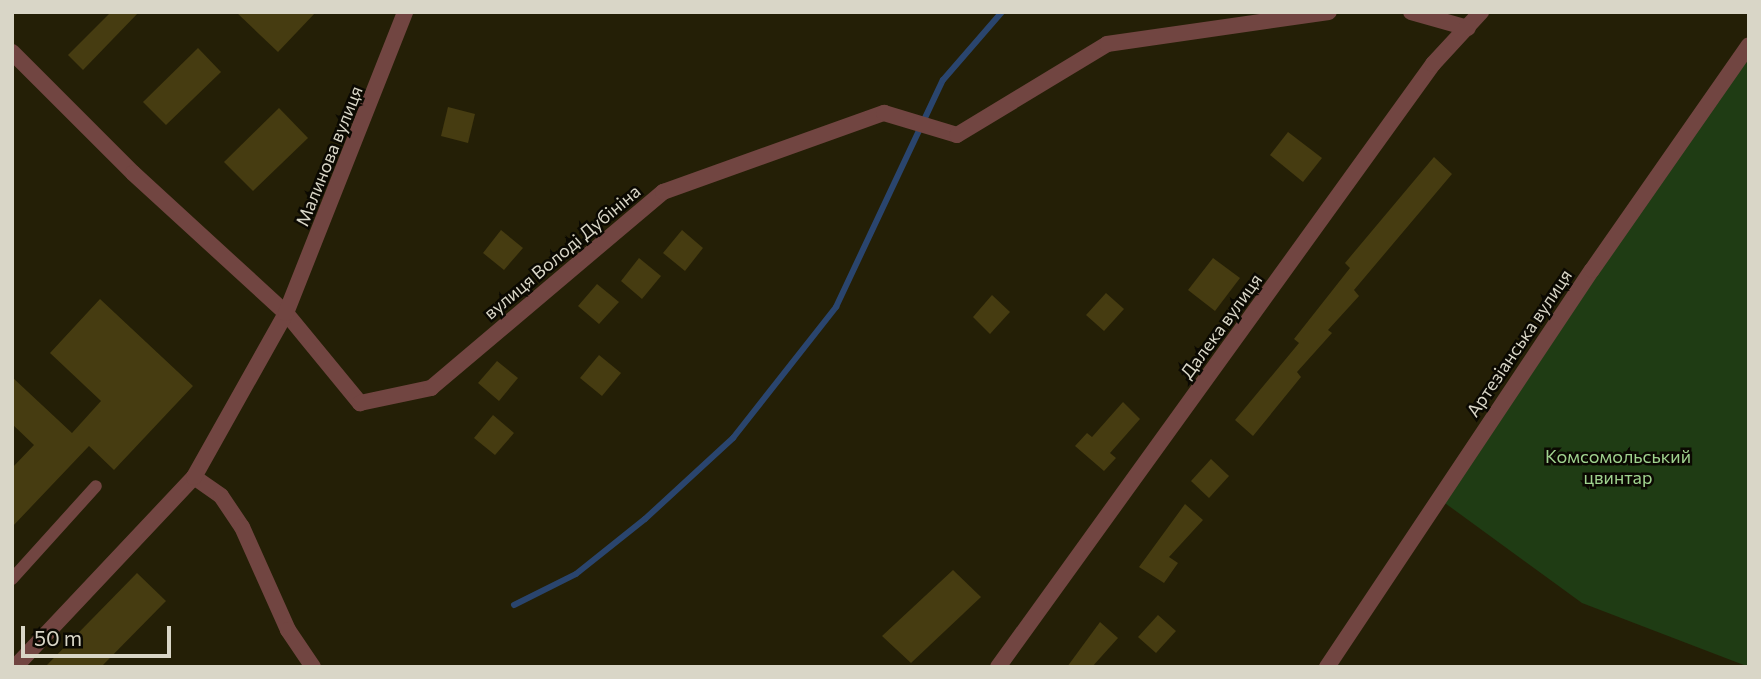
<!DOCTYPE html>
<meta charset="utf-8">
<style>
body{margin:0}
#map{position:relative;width:1761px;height:679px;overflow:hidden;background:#241f06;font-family:Commissioner,sans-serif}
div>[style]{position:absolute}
.green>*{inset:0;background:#1f3c14}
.stream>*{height:6px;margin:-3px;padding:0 3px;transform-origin:3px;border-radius:3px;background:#2a456e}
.building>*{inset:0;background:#463c11}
.pedestrian>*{height:12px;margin:-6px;padding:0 6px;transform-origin:6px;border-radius:6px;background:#714541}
.minor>*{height:16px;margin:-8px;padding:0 8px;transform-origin:8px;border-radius:8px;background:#714541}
span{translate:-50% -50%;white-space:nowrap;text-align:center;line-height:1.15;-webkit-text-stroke:5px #0b0902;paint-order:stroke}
.street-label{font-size:18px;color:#d9d6c7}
.park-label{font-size:18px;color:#a0d38f}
.frame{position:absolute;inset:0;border:14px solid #d9d6c7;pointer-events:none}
.scale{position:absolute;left:21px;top:626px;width:150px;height:32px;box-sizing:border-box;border:4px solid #d9d6c7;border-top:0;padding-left:9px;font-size:21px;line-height:24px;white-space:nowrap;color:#d9d6c7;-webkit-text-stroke:5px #0b0902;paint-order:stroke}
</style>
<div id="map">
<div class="green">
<div style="clip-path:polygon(1749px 45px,1749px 667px,1582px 603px,1438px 498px)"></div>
</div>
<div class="stream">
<div style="left:514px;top:605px;width:69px;rotate:-26.6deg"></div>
<div style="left:576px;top:574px;width:88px;rotate:-38.6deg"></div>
<div style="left:645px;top:519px;width:120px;rotate:-42.6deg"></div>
<div style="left:733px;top:438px;width:167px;rotate:-51.8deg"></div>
<div style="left:836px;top:307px;width:251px;rotate:-64.8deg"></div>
<div style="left:943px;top:80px;width:90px;rotate:-49.1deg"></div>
</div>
<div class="building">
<div style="clip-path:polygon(111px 12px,139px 12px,83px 70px,68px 55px)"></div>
<div style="clip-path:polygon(236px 12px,316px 12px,278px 52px)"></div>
<div style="clip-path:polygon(198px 48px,221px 72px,166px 125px,143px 102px)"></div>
<div style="clip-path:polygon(448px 107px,475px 114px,468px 143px,441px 136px)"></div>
<div style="clip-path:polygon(279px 108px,308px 138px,253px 191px,224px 162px)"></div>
<div style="clip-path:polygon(1288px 132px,1322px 158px,1303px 182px,1270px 155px)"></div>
<div style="clip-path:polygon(1434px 157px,1452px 174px,1354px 290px,1359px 296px,1328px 330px,1332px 333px,1297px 372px,1301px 377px,1253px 436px,1235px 420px,1299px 343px,1294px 339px,1350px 268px,1345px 263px)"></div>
<div style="clip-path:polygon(501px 230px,523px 248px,504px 270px,483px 253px)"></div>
<div style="clip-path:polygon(682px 230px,703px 248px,685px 271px,663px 253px)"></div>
<div style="clip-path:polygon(639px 258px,661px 276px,642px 299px,621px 281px)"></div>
<div style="clip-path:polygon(1213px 258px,1240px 278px,1215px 311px,1188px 290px)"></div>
<div style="clip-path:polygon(597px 284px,619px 302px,599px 324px,578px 306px)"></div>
<div style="clip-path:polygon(1106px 293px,1124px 309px,1104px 331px,1086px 315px)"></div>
<div style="clip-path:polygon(992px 295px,1010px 312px,990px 334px,973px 317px)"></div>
<div style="clip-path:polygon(100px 299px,193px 386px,114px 470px,89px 446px,12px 527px,12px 468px,34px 445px,12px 424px,12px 377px,72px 433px,101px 401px,50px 353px)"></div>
<div style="clip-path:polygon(599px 355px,621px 373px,602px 396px,580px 378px)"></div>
<div style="clip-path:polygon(497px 361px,518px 378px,499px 401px,478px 383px)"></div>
<div style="clip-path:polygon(1123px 402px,1140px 419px,1110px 453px,1116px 458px,1104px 471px,1075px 446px,1087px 433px,1092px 437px)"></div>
<div style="clip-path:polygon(493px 415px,514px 433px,495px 455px,474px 438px)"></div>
<div style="clip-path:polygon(1211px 459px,1229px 476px,1209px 498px,1191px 481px)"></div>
<div style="clip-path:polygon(1185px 504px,1203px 520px,1169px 557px,1178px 563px,1164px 583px,1139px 567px)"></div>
<div style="clip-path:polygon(953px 570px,981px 597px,911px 663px,882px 636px)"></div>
<div style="clip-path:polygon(137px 573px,166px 601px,101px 667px,45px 667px)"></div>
<div style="clip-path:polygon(1158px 615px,1176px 631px,1156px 653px,1138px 637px)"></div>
<div style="clip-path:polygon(1100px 622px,1118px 638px,1092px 667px,1067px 667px)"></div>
</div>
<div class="pedestrian">
<div style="left:12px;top:579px;width:125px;rotate:-47.9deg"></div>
</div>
<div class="minor">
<div style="left:1411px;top:12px;width:59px;rotate:15.7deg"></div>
<div style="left:12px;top:52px;width:171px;rotate:45deg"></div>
<div style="left:133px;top:173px;width:207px;rotate:42.5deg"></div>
<div style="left:286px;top:313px;width:117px;rotate:50.6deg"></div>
<div style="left:360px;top:403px;width:73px;rotate:-11.9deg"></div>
<div style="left:431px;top:388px;width:304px;rotate:-40.2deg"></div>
<div style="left:663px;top:192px;width:235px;rotate:-19.7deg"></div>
<div style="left:884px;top:113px;width:76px;rotate:16.8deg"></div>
<div style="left:957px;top:135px;width:175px;rotate:-31.2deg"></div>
<div style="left:1107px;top:44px;width:224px;rotate:-8.2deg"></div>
<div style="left:194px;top:477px;width:33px;rotate:35deg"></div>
<div style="left:221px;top:496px;width:37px;rotate:56deg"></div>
<div style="left:242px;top:527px;width:113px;rotate:65.9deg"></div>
<div style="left:288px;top:630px;width:45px;rotate:56deg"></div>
<div style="left:15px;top:667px;width:261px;rotate:-46.7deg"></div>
<div style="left:194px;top:477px;width:188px;rotate:-60.7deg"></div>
<div style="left:286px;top:313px;width:324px;rotate:-68.4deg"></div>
<div style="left:998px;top:667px;width:744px;rotate:-54.19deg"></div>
<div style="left:1433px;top:64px;width:71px;rotate:-47.3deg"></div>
<div style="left:1327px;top:667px;width:477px;rotate:-56.3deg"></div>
<div style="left:1592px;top:270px;width:274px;rotate:-55.1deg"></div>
</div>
<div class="street-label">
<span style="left:329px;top:156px;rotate:-68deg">Малинова вулиця</span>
<span style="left:562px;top:252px;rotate:-40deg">вулиця Володі Дубініна</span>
<span style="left:1221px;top:326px;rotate:-54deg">Далека вулиця</span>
<span style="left:1519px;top:343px;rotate:-56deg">Артезіанська вулиця</span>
</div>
<div class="park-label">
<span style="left:1618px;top:467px">Комсомольський<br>цвинтар</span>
</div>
<div class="frame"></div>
<div class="scale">50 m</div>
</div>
